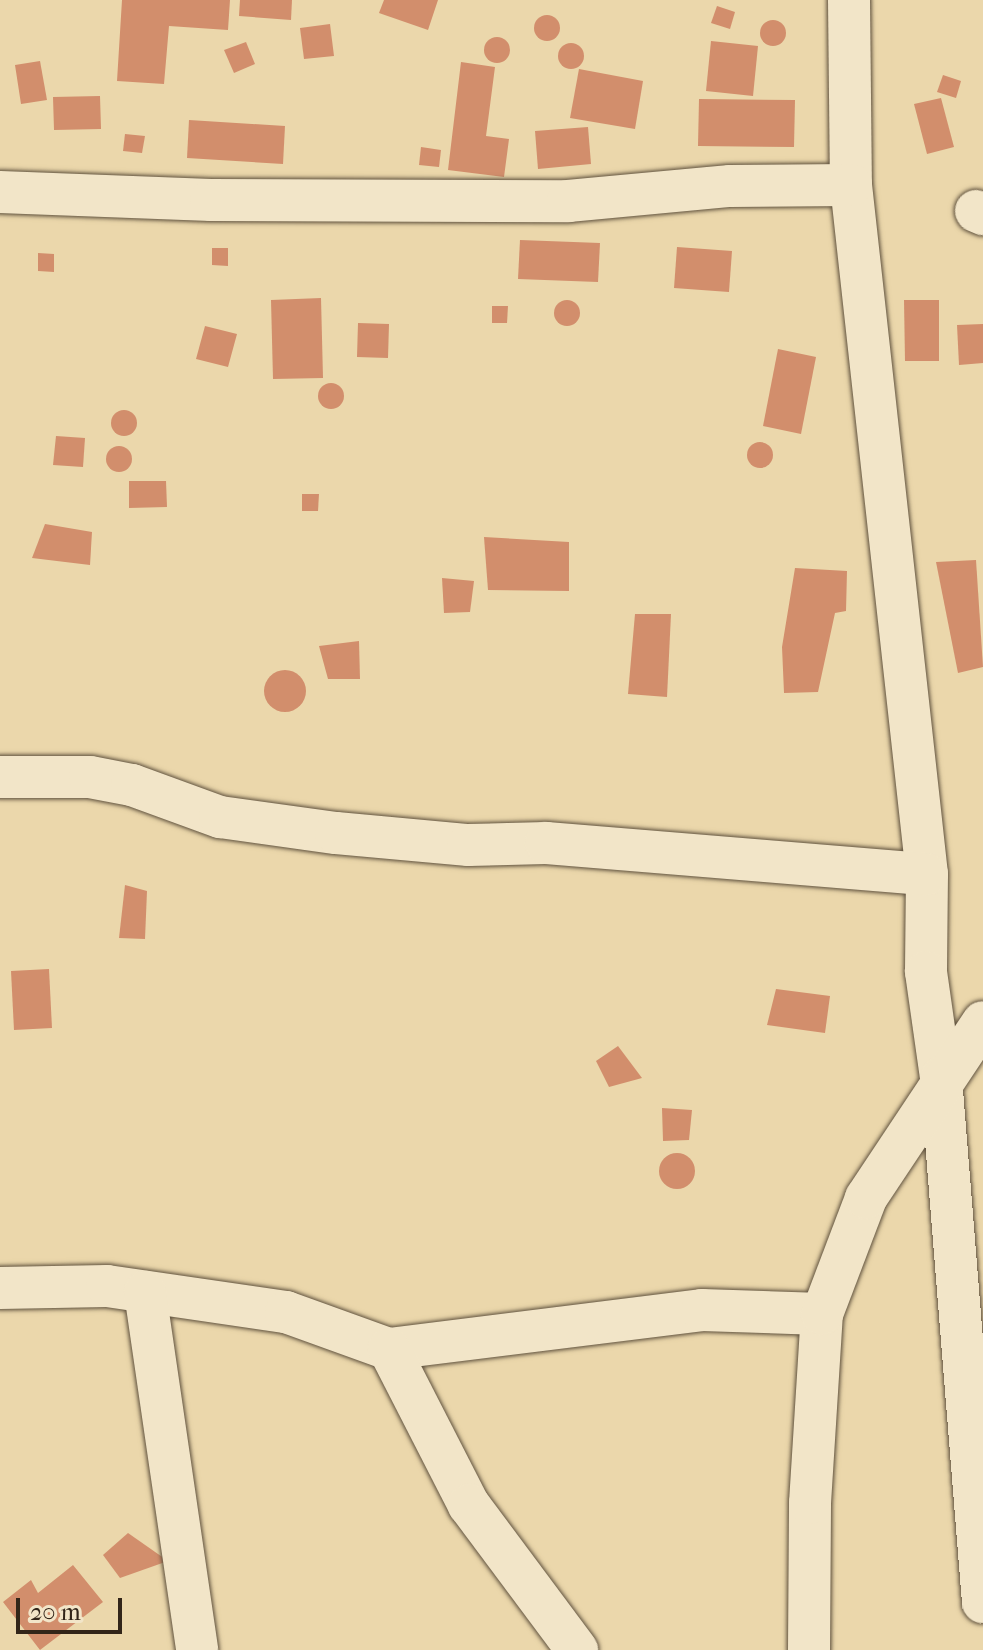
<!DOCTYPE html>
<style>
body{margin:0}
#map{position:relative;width:983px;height:1650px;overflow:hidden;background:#ebd7ab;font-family:"IM FELL French Canon",serif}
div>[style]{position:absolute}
.building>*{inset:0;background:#d28e6c}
.round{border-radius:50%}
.roads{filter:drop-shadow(0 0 2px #60523e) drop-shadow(0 0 2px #60523e)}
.minor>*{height:42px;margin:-21px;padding:0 21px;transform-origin:21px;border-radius:21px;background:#f2e5c8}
span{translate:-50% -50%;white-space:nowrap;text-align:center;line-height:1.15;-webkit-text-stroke:7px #f2e5c8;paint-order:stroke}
.scale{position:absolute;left:16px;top:1598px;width:106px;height:36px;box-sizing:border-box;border:4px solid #322519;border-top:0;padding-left:10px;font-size:24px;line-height:28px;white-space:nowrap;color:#322519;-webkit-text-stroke:6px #f2e5c8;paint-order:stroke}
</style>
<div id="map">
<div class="building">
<div style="clip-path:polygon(122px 0,230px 0,228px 30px,169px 26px,164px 84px,117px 81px)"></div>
<div style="clip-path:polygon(240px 0,292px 0,291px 20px,239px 16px)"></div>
<div style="clip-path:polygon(384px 0,438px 0,428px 30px,379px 13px)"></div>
<div style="clip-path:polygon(717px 6px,735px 12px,730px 29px,711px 23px)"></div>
<div class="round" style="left:534px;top:15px;width:26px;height:26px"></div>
<div class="round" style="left:760px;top:20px;width:26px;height:26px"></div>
<div style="clip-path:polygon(330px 24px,334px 56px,304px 59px,300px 28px)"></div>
<div class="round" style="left:484px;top:37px;width:26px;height:26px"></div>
<div style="clip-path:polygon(711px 41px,758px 46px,753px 96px,706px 91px)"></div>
<div style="clip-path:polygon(246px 42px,255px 64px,234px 73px,224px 50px)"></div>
<div class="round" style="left:558px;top:43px;width:26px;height:26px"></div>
<div style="clip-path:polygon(40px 61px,47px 100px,21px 104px,15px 65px)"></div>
<div style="clip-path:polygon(461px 62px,495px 67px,486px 136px,509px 139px,504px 177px,448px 170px)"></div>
<div style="clip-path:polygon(579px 69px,643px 81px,635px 129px,570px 118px)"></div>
<div style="clip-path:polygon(943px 75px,961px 81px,956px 98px,937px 92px)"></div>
<div style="clip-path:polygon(100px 96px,101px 129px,54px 130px,53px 97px)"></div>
<div style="clip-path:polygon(941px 98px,954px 147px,927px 154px,914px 104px)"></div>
<div style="clip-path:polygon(699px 99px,795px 100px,794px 147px,698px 146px)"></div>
<div style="clip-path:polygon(189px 120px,285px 126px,283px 164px,187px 158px)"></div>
<div style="clip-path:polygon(588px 127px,591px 164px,538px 169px,535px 131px)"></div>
<div style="clip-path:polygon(125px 134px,145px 136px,142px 153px,123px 151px)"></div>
<div style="clip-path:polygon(421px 147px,441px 150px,439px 167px,419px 165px)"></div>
<div style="clip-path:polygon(520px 240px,600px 243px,598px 282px,518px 279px)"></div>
<div style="clip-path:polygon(677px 247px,732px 251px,729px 292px,674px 288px)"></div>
<div style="clip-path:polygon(212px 248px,228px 248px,228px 266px,212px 265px)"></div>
<div style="clip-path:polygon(38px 253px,54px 254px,54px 272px,38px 271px)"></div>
<div style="clip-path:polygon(321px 298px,323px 378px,273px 379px,271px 300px)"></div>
<div style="clip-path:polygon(904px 300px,939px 300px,939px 361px,905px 361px)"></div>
<div class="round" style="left:554px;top:300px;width:26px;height:26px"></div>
<div style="clip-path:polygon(492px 306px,508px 306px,507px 323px,492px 323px)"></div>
<div style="clip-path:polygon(358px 323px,389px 324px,388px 358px,357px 357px)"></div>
<div style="clip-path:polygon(983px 324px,983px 363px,959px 365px,957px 325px)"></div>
<div style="clip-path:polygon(205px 326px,237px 334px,228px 367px,196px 359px)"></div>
<div style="clip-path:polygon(778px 349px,816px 357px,801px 434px,763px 426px)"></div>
<div class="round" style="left:318px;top:383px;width:26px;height:26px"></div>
<div class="round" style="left:111px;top:410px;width:26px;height:26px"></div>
<div style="clip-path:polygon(56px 436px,85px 438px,83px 467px,53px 465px)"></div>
<div class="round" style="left:747px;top:442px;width:26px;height:26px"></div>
<div class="round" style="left:106px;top:446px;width:26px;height:26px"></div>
<div style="clip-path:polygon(129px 481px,166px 481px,167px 507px,129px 508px)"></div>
<div style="clip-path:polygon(302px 494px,319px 494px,318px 511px,302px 511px)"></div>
<div style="clip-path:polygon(45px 524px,92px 532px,90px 565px,32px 558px)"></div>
<div style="clip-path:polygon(484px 537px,569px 542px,569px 591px,488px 590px)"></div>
<div style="clip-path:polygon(976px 560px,983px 667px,958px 673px,936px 562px)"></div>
<div style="clip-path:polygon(795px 568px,847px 571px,846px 611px,835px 613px,818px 692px,784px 693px,782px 647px)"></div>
<div style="clip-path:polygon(442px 578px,474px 581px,470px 612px,444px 613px)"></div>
<div style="clip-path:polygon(635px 614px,671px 614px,667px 697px,628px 694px)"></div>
<div style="clip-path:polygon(359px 641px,360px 679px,328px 679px,319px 646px)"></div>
<div class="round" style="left:264px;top:670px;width:42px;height:42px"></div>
<div style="clip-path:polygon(125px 885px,147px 891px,145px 939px,119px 938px)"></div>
<div style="clip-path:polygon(49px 969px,52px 1028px,14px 1030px,11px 971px)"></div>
<div style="clip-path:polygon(776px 989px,830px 996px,825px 1033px,767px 1025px)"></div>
<div style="clip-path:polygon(618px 1046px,642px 1078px,609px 1087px,596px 1061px)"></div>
<div style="clip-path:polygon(662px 1108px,692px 1110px,689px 1140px,663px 1141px)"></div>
<div class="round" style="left:659px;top:1153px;width:36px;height:36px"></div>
<div style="clip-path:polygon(128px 1533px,168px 1561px,120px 1578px,103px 1555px)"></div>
<div style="clip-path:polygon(73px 1565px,103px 1602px,40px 1650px,3px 1602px,31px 1580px,38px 1593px)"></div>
</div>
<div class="roads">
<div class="minor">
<div style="left:849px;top:0;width:185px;rotate:89.4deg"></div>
<div style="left:851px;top:185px;width:693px;rotate:83.71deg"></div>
<div style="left:927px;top:874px;width:98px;rotate:90.6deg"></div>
<div style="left:926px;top:972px;width:107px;rotate:81.9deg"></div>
<div style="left:941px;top:1078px;width:526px;rotate:85.42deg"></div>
<div style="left:0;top:192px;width:211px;rotate:2.2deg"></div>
<div style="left:211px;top:200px;width:357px;rotate:0.2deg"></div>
<div style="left:568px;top:201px;width:163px;rotate:-5.3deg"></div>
<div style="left:730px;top:186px;width:121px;rotate:-0.5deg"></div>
<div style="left:976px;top:211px;width:8px;rotate:23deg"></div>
<div style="left:0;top:777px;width:90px"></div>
<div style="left:90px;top:777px;width:43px;rotate:10.8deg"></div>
<div style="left:132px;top:785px;width:94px;rotate:20deg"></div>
<div style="left:220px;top:817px;width:117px;rotate:7.9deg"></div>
<div style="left:336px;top:833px;width:133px;rotate:5.2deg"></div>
<div style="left:468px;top:845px;width:78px;rotate:-1.5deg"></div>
<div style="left:546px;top:843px;width:382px;rotate:4.7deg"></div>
<div style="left:0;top:1288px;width:107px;rotate:-1.1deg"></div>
<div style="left:107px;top:1286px;width:181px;rotate:8.3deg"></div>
<div style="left:286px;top:1312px;width:109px;rotate:19.8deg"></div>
<div style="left:389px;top:1349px;width:315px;rotate:-7.1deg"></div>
<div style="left:702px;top:1310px;width:120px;rotate:1.9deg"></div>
<div style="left:145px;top:1292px;width:362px;rotate:81.7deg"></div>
<div style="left:389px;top:1349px;width:175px;rotate:62.9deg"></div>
<div style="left:469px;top:1505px;width:181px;rotate:53.3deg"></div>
<div style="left:809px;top:1650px;width:147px;rotate:-89.6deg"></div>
<div style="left:810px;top:1503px;width:189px;rotate:-86.4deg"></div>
<div style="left:822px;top:1314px;width:124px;rotate:-69.2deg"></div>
<div style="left:866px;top:1198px;width:211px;rotate:-56.4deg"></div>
</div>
</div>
<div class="scale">20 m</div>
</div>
